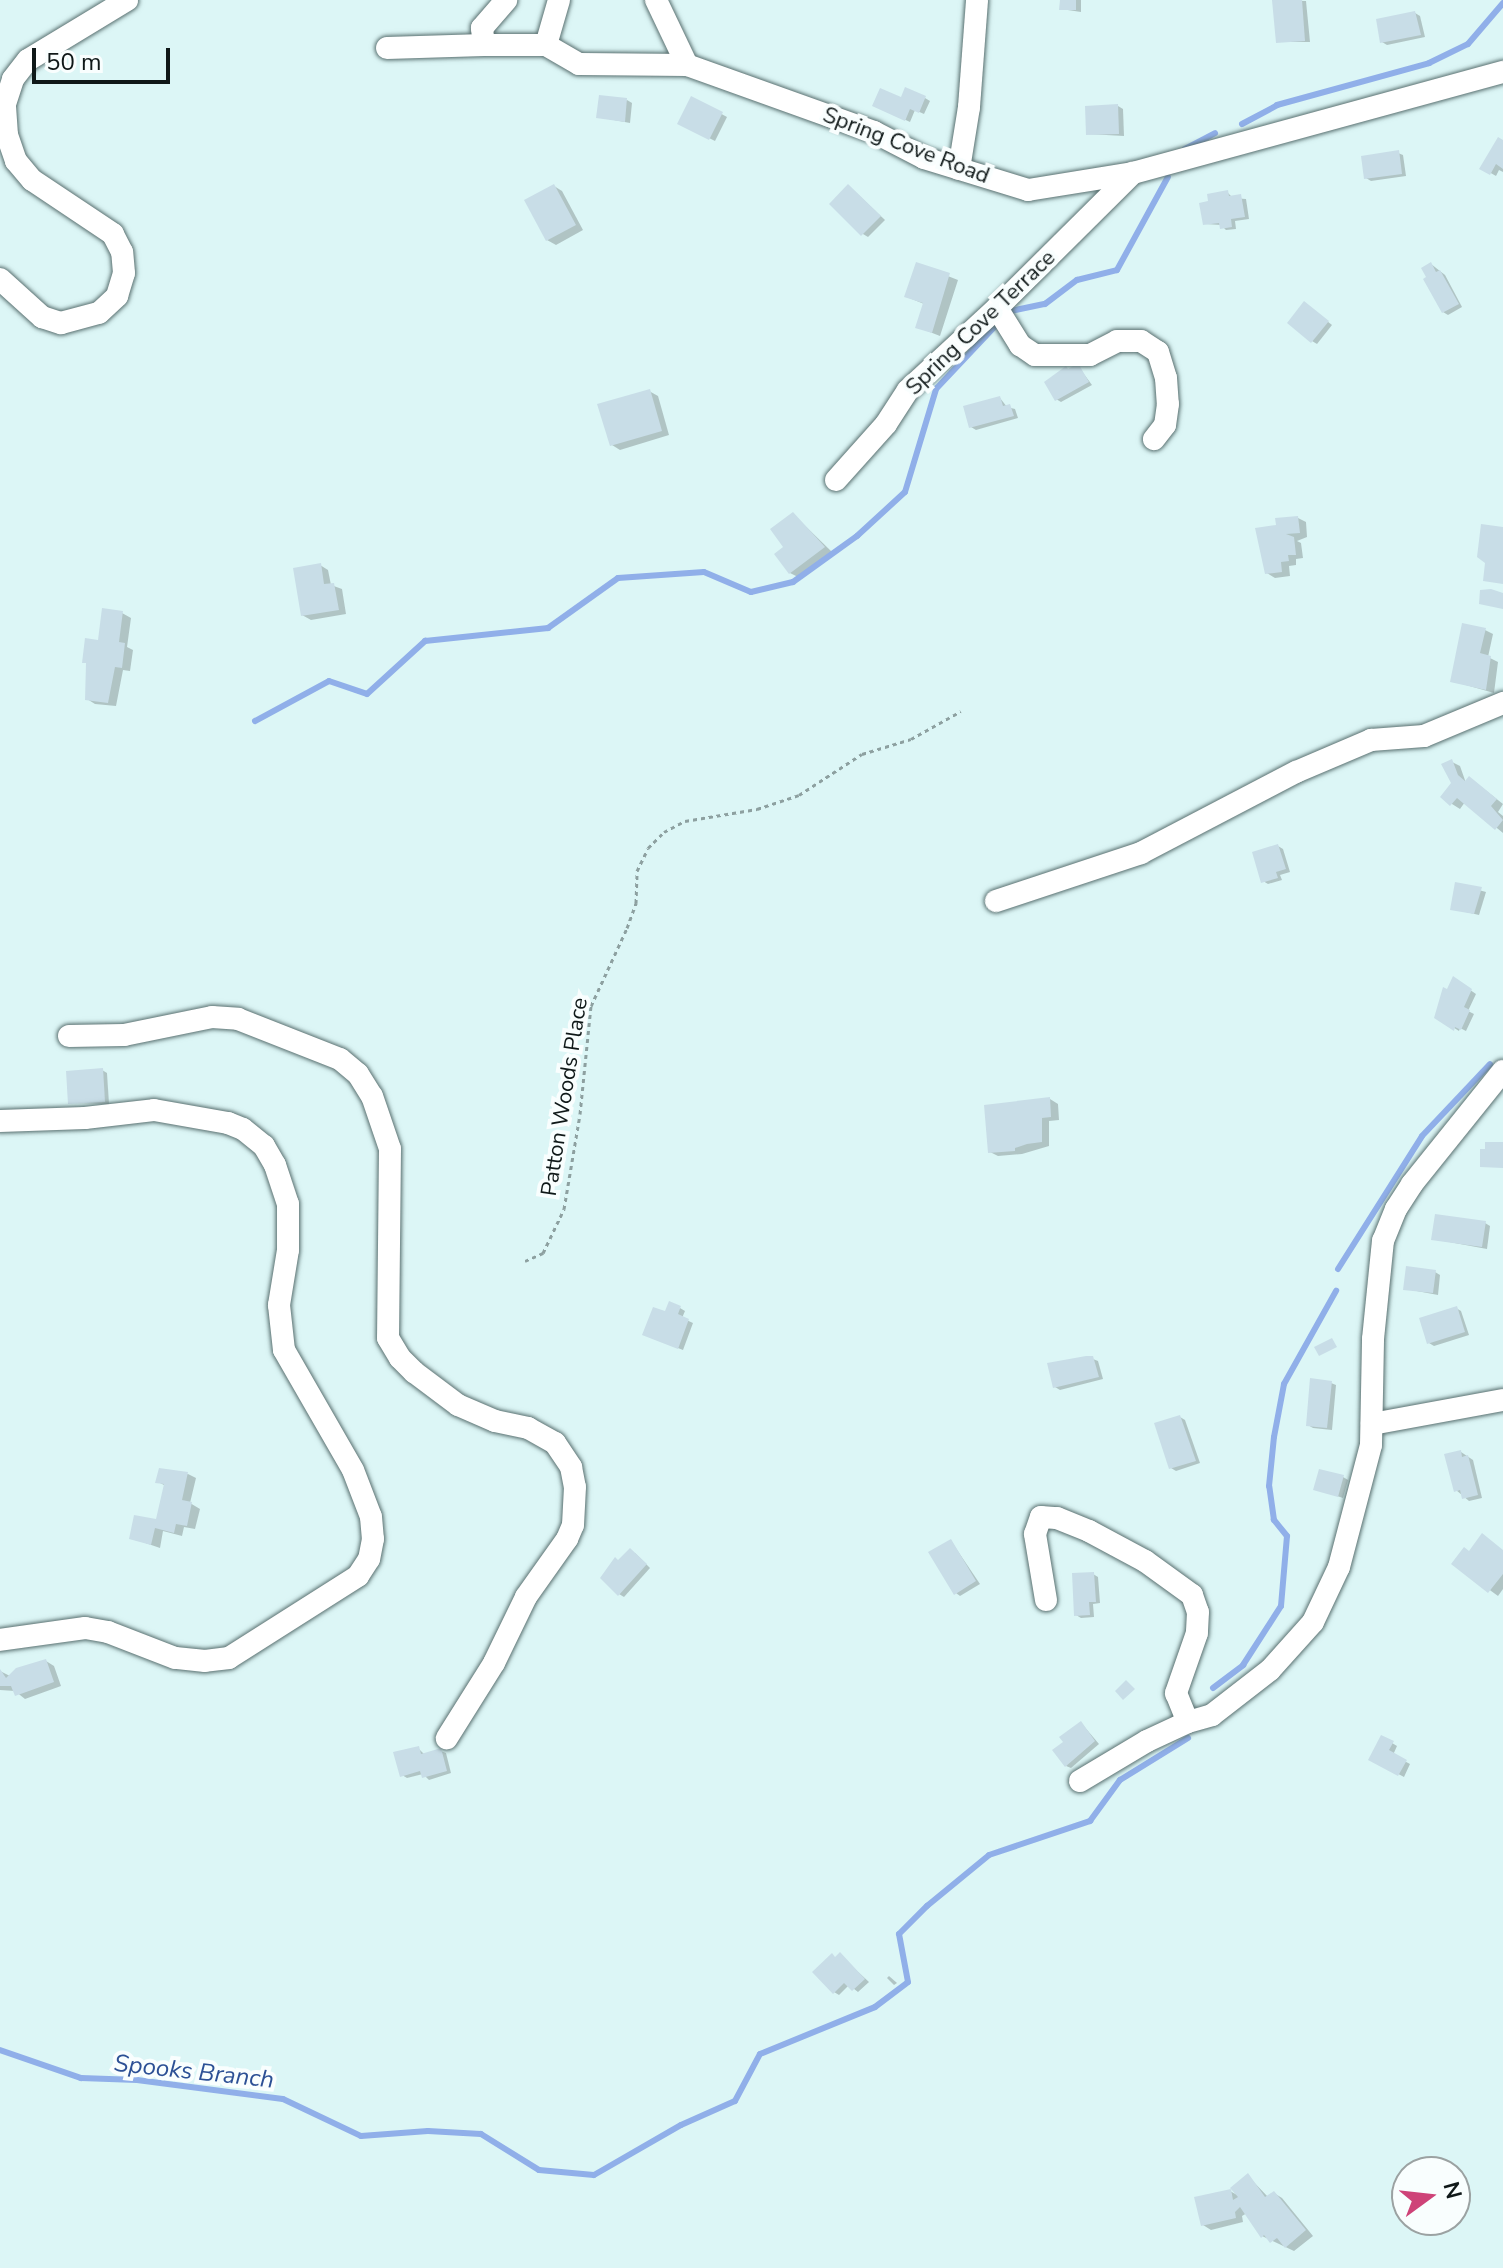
<!DOCTYPE html>
<style>
body{margin:0}
#map{position:relative;width:1503px;height:2268px;overflow:hidden;background:#dcf6f6;font-family:"Nunito Sans",sans-serif}
div>[style]{position:absolute}
.shadow>*{inset:0;background:#0003}
.stream>*{height:6px;margin:-3px;padding:0 3px;transform-origin:3px;border-radius:3px;background:#90afe9}
.building>*{inset:0;background:#c8dde7}
.path>*{height:3px;margin-top:-1.5px;transform-origin:0;background:repeating-linear-gradient(90deg,#8da0a0 0 4px,transparent 0 8px)}
.roads{filter:drop-shadow(0 0 2px #597070) drop-shadow(0 0 2px #597070)}
.minor>*{height:22px;margin:-11px;padding:0 11px;transform-origin:11px;border-radius:11px;background:#fff}
span{translate:-50% -50%;white-space:nowrap;text-align:center;line-height:1.15;-webkit-text-stroke:8px #f9fefe;paint-order:stroke}
.street-label{font-size:22px;color:#0f1818}
.water-label{font-size:24px;color:#2c5095;font-style:italic}
.north{position:absolute;left:1391px;top:2156px;width:80px;height:80px;box-sizing:border-box;background:#f9fefe;border:2px solid #9ba2a2;border-radius:50%;rotate:75deg;font-size:22px;font-weight:700;line-height:32px;text-align:center;color:#0f1818}
.north::after{content:'';display:block;margin:auto;width:28px;height:36px;background:#ce4378;clip-path:polygon(50% 0,100% 100%,50% 72%,0 100%)}
.scale{position:absolute;left:32px;top:48px;width:138px;height:36px;box-sizing:border-box;border:4px solid #0f1818;border-top:0;padding-left:10px;font-size:24px;line-height:28px;white-space:nowrap;color:#0f1818;-webkit-text-stroke:6px #f9fefe;paint-order:stroke}
</style>
<div id="map">
<div class="shadow">
<div style="clip-path:polygon(1061px 0,1081px 0,1081px 12px,1061px 9px)"></div>
<div style="clip-path:polygon(1274px 0,1306px 1px,1310px 42px,1278px 42px)"></div>
<div style="clip-path:polygon(1415px 13px,1420px 16px,1425px 37px,1387px 45px,1382px 42px)"></div>
<div style="clip-path:polygon(692px 98px,727px 117px,715px 141px,679px 123px)"></div>
<div style="clip-path:polygon(925px 98px,930px 101px,924px 114px,915px 110px,910px 122px,880px 108px,902px 100px)"></div>
<div style="clip-path:polygon(627px 100px,632px 103px,630px 123px,598px 117px)"></div>
<div style="clip-path:polygon(1118px 106px,1123px 109px,1124px 136px,1088px 134px)"></div>
<div style="clip-path:polygon(1503px 143px,1503px 172px,1499px 170px,1496px 176px,1482px 168px)"></div>
<div style="clip-path:polygon(1398px 153px,1403px 155px,1406px 176px,1371px 181px,1366px 178px)"></div>
<div style="clip-path:polygon(554px 186px,562px 191px,583px 230px,556px 245px,547px 240px)"></div>
<div style="clip-path:polygon(849px 186px,885px 220px,868px 237px,863px 234px)"></div>
<div style="clip-path:polygon(1227px 192px,1233px 198px,1246px 199px,1249px 219px,1235px 221px,1236px 229px,1226px 230px,1221px 225px,1205px 224px,1210px 203px)"></div>
<div style="clip-path:polygon(917px 264px,958px 280px,940px 336px,917px 327px,924px 304px,907px 297px)"></div>
<div style="clip-path:polygon(1431px 264px,1445px 275px,1462px 307px,1448px 315px,1443px 312px)"></div>
<div style="clip-path:polygon(1309px 307px,1332px 325px,1317px 344px,1312px 341px)"></div>
<div style="clip-path:polygon(1078px 366px,1092px 385px,1061px 402px,1056px 399px,1070px 370px)"></div>
<div style="clip-path:polygon(649px 391px,658px 396px,669px 435px,620px 450px,612px 445px)"></div>
<div style="clip-path:polygon(1000px 398px,1007px 407px,1015px 409px,1018px 418px,976px 430px,971px 427px)"></div>
<div style="clip-path:polygon(793px 514px,832px 552px,798px 577px,790px 573px,786px 548px)"></div>
<div style="clip-path:polygon(1298px 518px,1306px 522px,1307px 537px,1297px 541px,1301px 543px,1303px 558px,1296px 559px,1296px 565px,1289px 566px,1290px 576px,1275px 578px,1267px 573px,1278px 527px)"></div>
<div style="clip-path:polygon(320px 565px,328px 570px,331px 585px,342px 589px,346px 614px,311px 620px,302px 615px)"></div>
<div style="clip-path:polygon(122px 613px,131px 618px,127px 647px,133px 650px,130px 671px,123px 670px,116px 706px,95px 704px,87px 699px,99px 642px)"></div>
<div style="clip-path:polygon(1485px 630px,1493px 634px,1488px 657px,1498px 662px,1494px 693px,1452px 681px)"></div>
<div style="clip-path:polygon(1452px 762px,1460px 766px,1466px 783px,1470px 778px,1503px 804px,1498px 812px,1503px 816px,1503px 833px,1465px 802px,1460px 809px,1452px 804px)"></div>
<div style="clip-path:polygon(1278px 846px,1283px 849px,1290px 872px,1280px 875px,1282px 880px,1268px 884px,1263px 881px)"></div>
<div style="clip-path:polygon(1457px 884px,1486px 892px,1479px 915px,1453px 909px)"></div>
<div style="clip-path:polygon(1454px 979px,1476px 994px,1468px 1011px,1474px 1014px,1466px 1031px,1460px 1028px,1459px 1031px,1437px 1017px)"></div>
<div style="clip-path:polygon(102px 1070px,107px 1073px,109px 1104px,70px 1103px)"></div>
<div style="clip-path:polygon(1050px 1099px,1058px 1104px,1059px 1120px,1049px 1121px,1049px 1146px,1022px 1154px,998px 1156px,990px 1152px)"></div>
<div style="clip-path:polygon(1485px 1223px,1490px 1226px,1487px 1249px,1433px 1239px)"></div>
<div style="clip-path:polygon(1435px 1272px,1440px 1275px,1438px 1295px,1406px 1289px)"></div>
<div style="clip-path:polygon(680px 1308px,685px 1311px,682px 1318px,693px 1323px,683px 1350px,650px 1337px,667px 1314px)"></div>
<div style="clip-path:polygon(1456px 1308px,1461px 1311px,1469px 1335px,1434px 1346px,1429px 1343px)"></div>
<div style="clip-path:polygon(1093px 1359px,1098px 1361px,1103px 1379px,1060px 1390px,1055px 1387px)"></div>
<div style="clip-path:polygon(1331px 1383px,1336px 1385px,1332px 1430px,1313px 1428px,1308px 1425px)"></div>
<div style="clip-path:polygon(1180px 1417px,1185px 1420px,1200px 1463px,1176px 1471px,1171px 1468px)"></div>
<div style="clip-path:polygon(1461px 1452px,1473px 1460px,1482px 1498px,1469px 1501px,1456px 1490px)"></div>
<div style="clip-path:polygon(188px 1474px,196px 1478px,190px 1503px,200px 1509px,195px 1529px,184px 1527px,182px 1536px,163px 1531px,160px 1548px,131px 1538px,157px 1522px,166px 1486px,158px 1482px)"></div>
<div style="clip-path:polygon(1343px 1477px,1348px 1480px,1343px 1498px,1316px 1489px)"></div>
<div style="clip-path:polygon(951px 1541px,980px 1584px,960px 1596px,956px 1593px)"></div>
<div style="clip-path:polygon(1503px 1550px,1503px 1589px,1498px 1596px,1454px 1564px,1470px 1552px)"></div>
<div style="clip-path:polygon(635px 1553px,650px 1568px,624px 1597px,619px 1594px,619px 1562px)"></div>
<div style="clip-path:polygon(1093px 1574px,1098px 1577px,1100px 1603px,1093px 1604px,1094px 1617px,1081px 1618px,1076px 1615px)"></div>
<div style="clip-path:polygon(46px 1661px,54px 1666px,61px 1686px,25px 1699px,15px 1691px,0 1690px,0 1671px,10px 1676px)"></div>
<div style="clip-path:polygon(1082px 1724px,1099px 1744px,1071px 1768px,1066px 1766px)"></div>
<div style="clip-path:polygon(1382px 1737px,1397px 1746px,1393px 1755px,1410px 1764px,1404px 1777px,1370px 1759px)"></div>
<div style="clip-path:polygon(418px 1748px,425px 1755px,441px 1751px,446px 1753px,451px 1773px,429px 1780px,423px 1774px,407px 1778px,402px 1775px)"></div>
<div style="clip-path:polygon(840px 1955px,869px 1982px,858px 1992px,849px 1985px,839px 1995px,834px 1992px,836px 1958px)"></div>
<div style="clip-path:polygon(889px 1976px,897px 1983px,894px 1985px,887px 1978px)"></div>
<div style="clip-path:polygon(1248px 2176px,1268px 2197px,1274px 2193px,1282px 2198px,1313px 2236px,1294px 2251px,1262px 2236px,1247px 2213px,1242px 2216px,1243px 2222px,1211px 2230px,1203px 2225px,1230px 2191px,1239px 2196px)"></div>
</div>
<div class="stream">
<div style="left:1242px;top:124px;width:40px;rotate:-28deg"></div>
<div style="left:1277px;top:105px;width:158px;rotate:-15.4deg"></div>
<div style="left:1429px;top:63px;width:43px;rotate:-26deg"></div>
<div style="left:1468px;top:44px;width:54px;rotate:-49.5deg"></div>
<div style="left:1185px;top:149px;width:34px;rotate:-28deg"></div>
<div style="left:1011px;top:311px;width:35px;rotate:-12deg"></div>
<div style="left:1045px;top:304px;width:40px;rotate:-37deg"></div>
<div style="left:1077px;top:280px;width:41px;rotate:-14deg"></div>
<div style="left:1117px;top:270px;width:106px;rotate:-61.3deg"></div>
<div style="left:255px;top:721px;width:84px;rotate:-28.4deg"></div>
<div style="left:329px;top:681px;width:40px;rotate:18.9deg"></div>
<div style="left:367px;top:694px;width:79px;rotate:-42.4deg"></div>
<div style="left:425px;top:641px;width:124px;rotate:-6deg"></div>
<div style="left:548px;top:628px;width:86px;rotate:-35.5deg"></div>
<div style="left:618px;top:578px;width:86px;rotate:-4deg"></div>
<div style="left:704px;top:572px;width:51px;rotate:23.1deg"></div>
<div style="left:751px;top:592px;width:43px;rotate:-13.4deg"></div>
<div style="left:793px;top:582px;width:79px;rotate:-35.7deg"></div>
<div style="left:857px;top:536px;width:65px;rotate:-42.5deg"></div>
<div style="left:905px;top:492px;width:108px;rotate:-73.2deg"></div>
<div style="left:936px;top:389px;width:88px;rotate:-46.8deg"></div>
<div style="left:1338px;top:1269px;width:157px;rotate:-57.7deg"></div>
<div style="left:1422px;top:1136px;width:99px;rotate:-46.6deg"></div>
<div style="left:1213px;top:1688px;width:38px;rotate:-37deg"></div>
<div style="left:1243px;top:1665px;width:70px;rotate:-57.2deg"></div>
<div style="left:1281px;top:1606px;width:70px;rotate:-85.1deg"></div>
<div style="left:1287px;top:1536px;width:21px;rotate:-129deg"></div>
<div style="left:1274px;top:1520px;width:34px;rotate:-98deg"></div>
<div style="left:1269px;top:1486px;width:49px;rotate:-84.2deg"></div>
<div style="left:1274px;top:1437px;width:54px;rotate:-79.3deg"></div>
<div style="left:1284px;top:1384px;width:107px;rotate:-60.8deg"></div>
<div style="left:0;top:2050px;width:86px;rotate:19.1deg"></div>
<div style="left:81px;top:2078px;width:56px;rotate:2deg"></div>
<div style="left:137px;top:2080px;width:147px;rotate:7.4deg"></div>
<div style="left:283px;top:2099px;width:86px;rotate:25.4deg"></div>
<div style="left:361px;top:2136px;width:67px;rotate:-4.3deg"></div>
<div style="left:428px;top:2131px;width:53px;rotate:3.2deg"></div>
<div style="left:481px;top:2134px;width:68px;rotate:31.8deg"></div>
<div style="left:539px;top:2170px;width:55px;rotate:5.2deg"></div>
<div style="left:594px;top:2175px;width:100px;rotate:-29.9deg"></div>
<div style="left:681px;top:2125px;width:59px;rotate:-24deg"></div>
<div style="left:735px;top:2101px;width:53px;rotate:-62deg"></div>
<div style="left:760px;top:2054px;width:124px;rotate:-22.2deg"></div>
<div style="left:875px;top:2007px;width:41px;rotate:-37.1deg"></div>
<div style="left:908px;top:1982px;width:49px;rotate:-100.6deg"></div>
<div style="left:899px;top:1934px;width:40px;rotate:-45deg"></div>
<div style="left:927px;top:1906px;width:80px;rotate:-39.4deg"></div>
<div style="left:989px;top:1855px;width:107px;rotate:-18.6deg"></div>
<div style="left:1090px;top:1821px;width:51px;rotate:-53.8deg"></div>
<div style="left:1120px;top:1780px;width:80px;rotate:-31.7deg"></div>
</div>
<div class="building">
<div style="clip-path:polygon(1060px 0,1076px 0,1076px 10px,1059px 10px)"></div>
<div style="clip-path:polygon(1272px 0,1302px 0,1305px 41px,1276px 43px)"></div>
<div style="clip-path:polygon(1415px 11px,1421px 35px,1380px 43px,1376px 19px)"></div>
<div style="clip-path:polygon(905px 87px,926px 96px,919px 113px,910px 109px,905px 121px,872px 106px,880px 88px,901px 97px)"></div>
<div style="clip-path:polygon(599px 95px,627px 98px,625px 122px,596px 118px)"></div>
<div style="clip-path:polygon(691px 96px,723px 112px,709px 140px,677px 124px)"></div>
<div style="clip-path:polygon(1118px 104px,1119px 134px,1086px 135px,1085px 106px)"></div>
<div style="clip-path:polygon(1498px 137px,1503px 140px,1503px 169px,1496px 164px,1490px 175px,1479px 169px)"></div>
<div style="clip-path:polygon(1399px 150px,1402px 174px,1364px 179px,1361px 156px)"></div>
<div style="clip-path:polygon(554px 184px,576px 225px,546px 241px,524px 200px)"></div>
<div style="clip-path:polygon(848px 184px,881px 216px,861px 236px,829px 204px)"></div>
<div style="clip-path:polygon(1228px 190px,1229px 196px,1241px 194px,1245px 217px,1231px 219px,1232px 227px,1220px 229px,1219px 223px,1203px 225px,1199px 203px,1208px 201px,1207px 194px)"></div>
<div style="clip-path:polygon(916px 262px,950px 273px,932px 333px,915px 328px,923px 303px,904px 297px)"></div>
<div style="clip-path:polygon(1431px 262px,1436px 272px,1440px 270px,1459px 304px,1442px 313px,1423px 279px,1426px 277px,1421px 268px)"></div>
<div style="clip-path:polygon(1304px 301px,1329px 321px,1311px 343px,1287px 323px)"></div>
<div style="clip-path:polygon(1078px 363px,1089px 382px,1055px 401px,1044px 382px,1066px 366px,1068px 369px)"></div>
<div style="clip-path:polygon(650px 389px,662px 431px,610px 446px,597px 404px)"></div>
<div style="clip-path:polygon(1000px 396px,1003px 406px,1010px 404px,1014px 416px,969px 428px,963px 406px)"></div>
<div style="clip-path:polygon(793px 512px,825px 547px,789px 574px,774px 554px,783px 547px,770px 529px)"></div>
<div style="clip-path:polygon(1298px 516px,1300px 533px,1286px 534px,1294px 537px,1296px 555px,1288px 555px,1289px 561px,1281px 562px,1282px 572px,1265px 574px,1255px 528px,1276px 525px,1275px 518px)"></div>
<div style="clip-path:polygon(1481px 524px,1503px 527px,1503px 584px,1483px 581px,1485px 563px,1477px 557px)"></div>
<div style="clip-path:polygon(321px 563px,324px 584px,334px 583px,339px 610px,301px 616px,293px 568px)"></div>
<div style="clip-path:polygon(1491px 589px,1503px 593px,1503px 609px,1479px 604px,1480px 590px)"></div>
<div style="clip-path:polygon(102px 608px,123px 611px,119px 642px,125px 643px,122px 668px,115px 667px,108px 703px,85px 700px,86px 663px,82px 663px,85px 638px,98px 640px)"></div>
<div style="clip-path:polygon(1462px 623px,1486px 628px,1480px 653px,1491px 656px,1486px 690px,1450px 682px)"></div>
<div style="clip-path:polygon(1452px 759px,1458px 775px,1465px 781px,1469px 776px,1497px 799px,1491px 806px,1503px 820px,1495px 830px,1457px 798px,1450px 806px,1440px 797px,1451px 783px,1441px 764px)"></div>
<div style="clip-path:polygon(1278px 844px,1286px 869px,1276px 872px,1278px 878px,1261px 883px,1252px 852px)"></div>
<div style="clip-path:polygon(1455px 882px,1482px 887px,1474px 914px,1450px 910px)"></div>
<div style="clip-path:polygon(1453px 976px,1472px 989px,1464px 1007px,1470px 1010px,1461px 1030px,1455px 1027px,1454px 1031px,1434px 1018px,1443px 987px,1447px 989px)"></div>
<div style="clip-path:polygon(103px 1068px,105px 1102px,68px 1104px,66px 1071px)"></div>
<div style="clip-path:polygon(1050px 1097px,1051px 1117px,1042px 1118px,1042px 1142px,1027px 1144px,1015px 1148px,1015px 1151px,988px 1153px,984px 1105px)"></div>
<div style="clip-path:polygon(1485px 1142px,1503px 1142px,1503px 1168px,1480px 1167px,1480px 1149px,1485px 1149px)"></div>
<div style="clip-path:polygon(1435px 1214px,1486px 1221px,1482px 1247px,1431px 1240px)"></div>
<div style="clip-path:polygon(1406px 1266px,1436px 1270px,1433px 1293px,1403px 1290px)"></div>
<div style="clip-path:polygon(669px 1301px,681px 1306px,678px 1314px,689px 1319px,678px 1349px,642px 1335px,653px 1307px,665px 1311px)"></div>
<div style="clip-path:polygon(1457px 1306px,1465px 1332px,1427px 1344px,1419px 1318px)"></div>
<div style="clip-path:polygon(1332px 1338px,1337px 1347px,1319px 1356px,1314px 1347px)"></div>
<div style="clip-path:polygon(1086px 1356px,1093px 1356px,1099px 1377px,1053px 1388px,1047px 1363px)"></div>
<div style="clip-path:polygon(1310px 1378px,1332px 1381px,1327px 1428px,1306px 1426px)"></div>
<div style="clip-path:polygon(1180px 1415px,1196px 1461px,1169px 1469px,1154px 1423px)"></div>
<div style="clip-path:polygon(1461px 1450px,1462px 1457px,1468px 1455px,1478px 1495px,1462px 1499px,1460px 1490px,1454px 1492px,1444px 1454px)"></div>
<div style="clip-path:polygon(159px 1468px,188px 1472px,182px 1500px,192px 1502px,187px 1526px,176px 1524px,174px 1533px,155px 1528px,151px 1545px,129px 1539px,134px 1515px,156px 1519px,164px 1484px,155px 1483px)"></div>
<div style="clip-path:polygon(1319px 1469px,1344px 1475px,1338px 1497px,1313px 1490px)"></div>
<div style="clip-path:polygon(1482px 1533px,1503px 1550px,1503px 1574px,1488px 1593px,1451px 1564px,1464px 1547px,1469px 1551px)"></div>
<div style="clip-path:polygon(951px 1539px,976px 1581px,954px 1595px,928px 1552px)"></div>
<div style="clip-path:polygon(630px 1548px,647px 1564px,618px 1596px,600px 1578px,615px 1557px,618px 1560px)"></div>
<div style="clip-path:polygon(1094px 1572px,1096px 1602px,1089px 1602px,1090px 1615px,1074px 1616px,1072px 1573px)"></div>
<div style="clip-path:polygon(46px 1659px,54px 1682px,15px 1696px,11px 1686px,0 1686px,0 1669px,6px 1678px,16px 1668px)"></div>
<div style="clip-path:polygon(1126px 1680px,1135px 1689px,1123px 1700px,1115px 1691px)"></div>
<div style="clip-path:polygon(1081px 1721px,1095px 1741px,1065px 1767px,1052px 1750px,1063px 1742px,1059px 1737px)"></div>
<div style="clip-path:polygon(1381px 1735px,1394px 1741px,1389px 1750px,1407px 1760px,1398px 1776px,1368px 1760px)"></div>
<div style="clip-path:polygon(419px 1746px,421px 1754px,441px 1748px,447px 1771px,422px 1778px,420px 1771px,400px 1777px,393px 1752px)"></div>
<div style="clip-path:polygon(840px 1952px,865px 1979px,852px 1991px,844px 1983px,833px 1994px,812px 1972px,832px 1953px,835px 1957px)"></div>
<div style="clip-path:polygon(1248px 2173px,1265px 2197px,1274px 2191px,1306px 2230px,1285px 2248px,1277px 2238px,1270px 2243px,1264px 2235px,1261px 2238px,1240px 2207px,1235px 2212px,1236px 2218px,1201px 2226px,1194px 2197px,1231px 2189px,1233px 2200px,1238px 2197px,1230px 2188px)"></div>
</div>
<div class="path">
<div style="left:525px;top:1261px;width:20px;rotate:-24deg"></div>
<div style="left:543px;top:1253px;width:49px;rotate:-64.5deg"></div>
<div style="left:564px;top:1209px;width:96px;rotate:-80.4deg"></div>
<div style="left:580px;top:1114px;width:109px;rotate:-84.2deg"></div>
<div style="left:591px;top:1006px;width:86px;rotate:-65.2deg"></div>
<div style="left:627px;top:928px;width:27px;rotate:-70deg"></div>
<div style="left:636px;top:903px;width:32px;rotate:-88deg"></div>
<div style="left:637px;top:871px;width:25px;rotate:-64deg"></div>
<div style="left:648px;top:848px;width:23px;rotate:-45deg"></div>
<div style="left:664px;top:832px;width:24px;rotate:-28deg"></div>
<div style="left:685px;top:821px;width:73px;rotate:-9.5deg"></div>
<div style="left:757px;top:809px;width:44px;rotate:-18.4deg"></div>
<div style="left:799px;top:795px;width:75px;rotate:-33.1deg"></div>
<div style="left:862px;top:754px;width:51px;rotate:-17deg"></div>
<div style="left:911px;top:739px;width:57px;rotate:-29.2deg"></div>
</div>
<div class="roads">
<div class="minor">
<div style="left:656px;top:0;width:72px;rotate:64.5deg"></div>
<div style="left:484px;top:45px;width:62px"></div>
<div style="left:546px;top:45px;width:47px;rotate:-73.9deg"></div>
<div style="left:546px;top:45px;width:38px;rotate:30deg"></div>
<div style="left:579px;top:64px;width:108px;rotate:0.5deg"></div>
<div style="left:687px;top:65px;width:199px;rotate:19.7deg"></div>
<div style="left:874px;top:132px;width:56px;rotate:27.5deg"></div>
<div style="left:924px;top:158px;width:109px;rotate:17.1deg"></div>
<div style="left:1028px;top:190px;width:106px;rotate:-9.2deg"></div>
<div style="left:1133px;top:173px;width:384px;rotate:-15.3deg"></div>
<div style="left:387px;top:48px;width:97px;rotate:-1.8deg"></div>
<div style="left:484px;top:45px;width:17px;rotate:-97deg"></div>
<div style="left:482px;top:28px;width:37px;rotate:-49deg"></div>
<div style="left:959px;top:169px;width:63px;rotate:-80.8deg"></div>
<div style="left:969px;top:107px;width:107px;rotate:-85.7deg"></div>
<div style="left:0;top:279px;width:57px;rotate:42.1deg"></div>
<div style="left:42px;top:317px;width:20px;rotate:18deg"></div>
<div style="left:61px;top:323px;width:39px;rotate:-15deg"></div>
<div style="left:99px;top:313px;width:25px;rotate:-43deg"></div>
<div style="left:117px;top:296px;width:24px;rotate:-73deg"></div>
<div style="left:124px;top:273px;width:21px;rotate:-95deg"></div>
<div style="left:122px;top:252px;width:20px;rotate:-117deg"></div>
<div style="left:113px;top:234px;width:97px;rotate:-146.3deg"></div>
<div style="left:32px;top:180px;width:25px;rotate:-130deg"></div>
<div style="left:16px;top:161px;width:28px;rotate:-109deg"></div>
<div style="left:7px;top:135px;width:31px;rotate:-94deg"></div>
<div style="left:5px;top:104px;width:26px;rotate:-72deg"></div>
<div style="left:13px;top:79px;width:24px;rotate:-52deg"></div>
<div style="left:28px;top:60px;width:116px;rotate:-31.2deg"></div>
<div style="left:997px;top:308px;width:44px;rotate:58.1deg"></div>
<div style="left:1020px;top:345px;width:18px;rotate:34deg"></div>
<div style="left:1035px;top:355px;width:55px"></div>
<div style="left:1090px;top:355px;width:30px;rotate:-27deg"></div>
<div style="left:1117px;top:341px;width:24px"></div>
<div style="left:1141px;top:341px;width:20px;rotate:33deg"></div>
<div style="left:1158px;top:352px;width:27px;rotate:73deg"></div>
<div style="left:1166px;top:378px;width:26px;rotate:86deg"></div>
<div style="left:1168px;top:404px;width:21px;rotate:98deg"></div>
<div style="left:1165px;top:425px;width:18px;rotate:128deg"></div>
<div style="left:836px;top:480px;width:75px;rotate:-48.2deg"></div>
<div style="left:886px;top:424px;width:40px;rotate:-57.1deg"></div>
<div style="left:908px;top:390px;width:121px;rotate:-42.7deg"></div>
<div style="left:997px;top:308px;width:192px;rotate:-44.8deg"></div>
<div style="left:996px;top:901px;width:153px;rotate:-18.3deg"></div>
<div style="left:1141px;top:853px;width:175px;rotate:-27.6deg"></div>
<div style="left:1296px;top:772px;width:82px;rotate:-23.1deg"></div>
<div style="left:1371px;top:740px;width:53px;rotate:-4.3deg"></div>
<div style="left:1424px;top:736px;width:86px;rotate:-22.7deg"></div>
<div style="left:69px;top:1036px;width:55px;rotate:-1deg"></div>
<div style="left:124px;top:1035px;width:90px;rotate:-11.6deg"></div>
<div style="left:212px;top:1017px;width:26px;rotate:4deg"></div>
<div style="left:238px;top:1019px;width:110px;rotate:21.4deg"></div>
<div style="left:340px;top:1059px;width:23px;rotate:40deg"></div>
<div style="left:358px;top:1074px;width:26px;rotate:58deg"></div>
<div style="left:372px;top:1096px;width:56px;rotate:71.2deg"></div>
<div style="left:390px;top:1149px;width:189px;rotate:90.6deg"></div>
<div style="left:388px;top:1338px;width:23px;rotate:59deg"></div>
<div style="left:400px;top:1358px;width:20px;rotate:45deg"></div>
<div style="left:414px;top:1372px;width:55px;rotate:36.9deg"></div>
<div style="left:458px;top:1405px;width:40px;rotate:23.4deg"></div>
<div style="left:495px;top:1421px;width:34px;rotate:12deg"></div>
<div style="left:528px;top:1428px;width:31px;rotate:29deg"></div>
<div style="left:555px;top:1443px;width:29px;rotate:56deg"></div>
<div style="left:571px;top:1467px;width:20px;rotate:79deg"></div>
<div style="left:575px;top:1487px;width:38px;rotate:93deg"></div>
<div style="left:573px;top:1525px;width:15px;rotate:113deg"></div>
<div style="left:567px;top:1539px;width:71px;rotate:125.3deg"></div>
<div style="left:526px;top:1597px;width:73px;rotate:115.9deg"></div>
<div style="left:494px;top:1663px;width:89px;rotate:122.1deg"></div>
<div style="left:0;top:1121px;width:85px;rotate:-2deg"></div>
<div style="left:85px;top:1118px;width:69px;rotate:-6.6deg"></div>
<div style="left:154px;top:1110px;width:75px;rotate:10deg"></div>
<div style="left:228px;top:1123px;width:16px;rotate:22deg"></div>
<div style="left:243px;top:1129px;width:27px;rotate:39deg"></div>
<div style="left:264px;top:1146px;width:22px;rotate:60deg"></div>
<div style="left:275px;top:1165px;width:41px;rotate:71.6deg"></div>
<div style="left:288px;top:1204px;width:46px;rotate:90deg"></div>
<div style="left:288px;top:1250px;width:56px;rotate:99.3deg"></div>
<div style="left:279px;top:1305px;width:45px;rotate:83.7deg"></div>
<div style="left:284px;top:1350px;width:138px;rotate:60.1deg"></div>
<div style="left:353px;top:1470px;width:50px;rotate:69deg"></div>
<div style="left:371px;top:1517px;width:22px;rotate:85deg"></div>
<div style="left:373px;top:1539px;width:20px;rotate:101deg"></div>
<div style="left:369px;top:1559px;width:20px;rotate:123deg"></div>
<div style="left:358px;top:1576px;width:153px;rotate:147.6deg"></div>
<div style="left:229px;top:1658px;width:24px;rotate:173deg"></div>
<div style="left:205px;top:1661px;width:30px;rotate:-174deg"></div>
<div style="left:175px;top:1658px;width:72px;rotate:-158.8deg"></div>
<div style="left:108px;top:1632px;width:23px;rotate:-170deg"></div>
<div style="left:85px;top:1628px;width:86px;rotate:172deg"></div>
<div style="left:1372px;top:1424px;width:133px;rotate:-10.4deg"></div>
<div style="left:1046px;top:1600px;width:67px;rotate:-99.5deg"></div>
<div style="left:1035px;top:1534px;width:18px;rotate:-71deg"></div>
<div style="left:1041px;top:1517px;width:16px;rotate:4deg"></div>
<div style="left:1057px;top:1518px;width:35px;rotate:22deg"></div>
<div style="left:1089px;top:1531px;width:64px;rotate:28.2deg"></div>
<div style="left:1145px;top:1561px;width:58px;rotate:35.9deg"></div>
<div style="left:1192px;top:1595px;width:18px;rotate:71deg"></div>
<div style="left:1198px;top:1612px;width:21px;rotate:93deg"></div>
<div style="left:1197px;top:1633px;width:64px;rotate:109.3deg"></div>
<div style="left:1176px;top:1693px;width:31px;rotate:68deg"></div>
<div style="left:1080px;top:1781px;width:78px;rotate:-30.8deg"></div>
<div style="left:1147px;top:1741px;width:45px;rotate:-24.9deg"></div>
<div style="left:1188px;top:1722px;width:25px;rotate:-16deg"></div>
<div style="left:1212px;top:1715px;width:73px;rotate:-37.8deg"></div>
<div style="left:1270px;top:1670px;width:64px;rotate:-48.1deg"></div>
<div style="left:1313px;top:1622px;width:61px;rotate:-64.7deg"></div>
<div style="left:1339px;top:1567px;width:126px;rotate:-75.3deg"></div>
<div style="left:1371px;top:1445px;width:106px;rotate:-88.9deg"></div>
<div style="left:1373px;top:1339px;width:99px;rotate:-84.2deg"></div>
<div style="left:1383px;top:1241px;width:35px;rotate:-68deg"></div>
<div style="left:1396px;top:1209px;width:30px;rotate:-57deg"></div>
<div style="left:1412px;top:1184px;width:145px;rotate:-51.2deg"></div>
</div>
</div>
<div class="street-label">
<span style="left:906px;top:146px;rotate:21deg">Spring Cove Road</span>
<span style="left:981px;top:323px;rotate:-44deg">Spring Cove Terrace</span>
<span style="left:565px;top:1097px;rotate:-81deg">Patton Woods Place</span>
</div>
<div class="water-label">
<span style="left:194px;top:2072px;rotate:6deg">Spooks Branch</span>
</div>
<div class="north">N</div>
<div class="scale">50 m</div>
</div>
